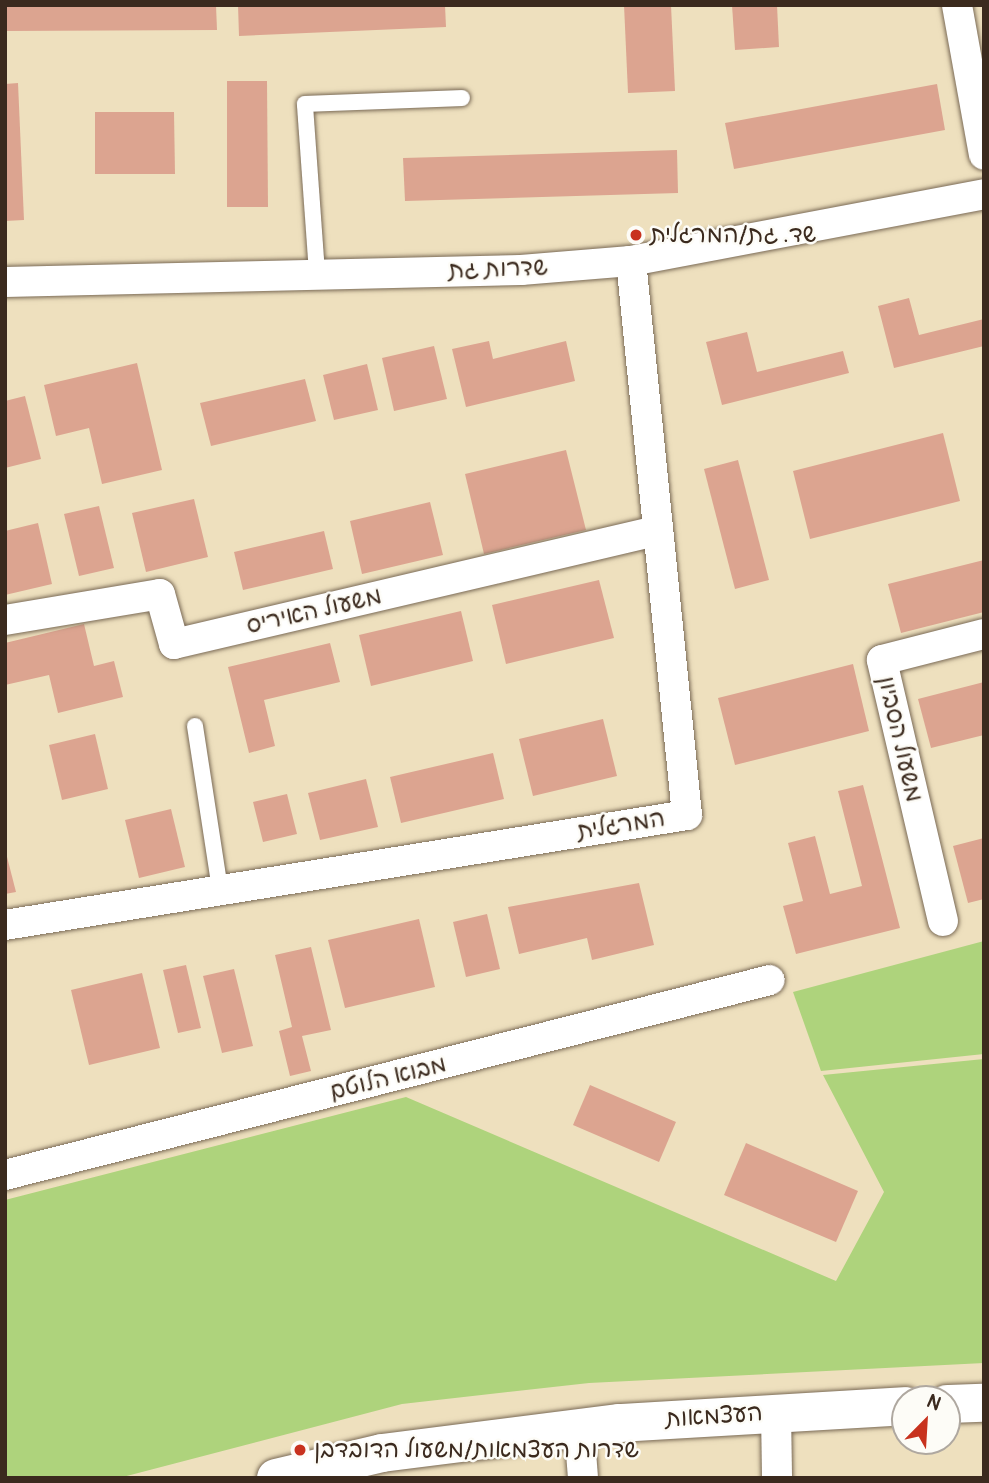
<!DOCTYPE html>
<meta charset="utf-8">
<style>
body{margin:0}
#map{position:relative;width:989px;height:1483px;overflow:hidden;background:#eee0be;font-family:Pangolin,"Playpen Sans Hebrew",sans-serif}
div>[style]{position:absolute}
.green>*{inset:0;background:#aed37c}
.building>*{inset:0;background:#dca490}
.roads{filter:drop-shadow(0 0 2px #7a6a56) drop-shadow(0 0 2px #7a6a56)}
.service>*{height:16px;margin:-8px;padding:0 8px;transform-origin:8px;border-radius:8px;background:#fff}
.minor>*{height:30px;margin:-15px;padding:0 15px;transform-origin:15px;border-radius:15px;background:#fff}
.tertiary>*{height:38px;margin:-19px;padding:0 19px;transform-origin:19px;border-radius:19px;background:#fff}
.dots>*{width:19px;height:19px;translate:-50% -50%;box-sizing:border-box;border:4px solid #fdfcf7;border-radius:50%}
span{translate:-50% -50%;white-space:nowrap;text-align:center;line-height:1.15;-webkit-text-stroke:5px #fdfcf7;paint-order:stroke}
.poi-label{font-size:24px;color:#3b2a1e}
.left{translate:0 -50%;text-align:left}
.street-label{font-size:24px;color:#3b2a1e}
.frame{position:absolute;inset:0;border:7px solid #3b2a1e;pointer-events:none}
.north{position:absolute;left:891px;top:1385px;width:70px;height:70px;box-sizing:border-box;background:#fdfcf7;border:2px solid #afa8a0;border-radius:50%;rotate:24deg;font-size:19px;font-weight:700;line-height:28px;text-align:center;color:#3b2a1e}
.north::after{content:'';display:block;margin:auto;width:24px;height:32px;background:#c8321e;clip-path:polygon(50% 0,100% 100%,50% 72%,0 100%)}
</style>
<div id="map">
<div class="green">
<div style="clip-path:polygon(984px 941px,984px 1054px,821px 1071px,793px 992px)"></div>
<div style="clip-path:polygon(984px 1059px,984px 1363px,589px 1383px,402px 1404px,119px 1478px,5px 1478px,5px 1200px,406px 1097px,836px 1281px,884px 1192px,823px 1075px)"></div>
</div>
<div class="building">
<div style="clip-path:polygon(5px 5px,216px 5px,217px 30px,5px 31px)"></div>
<div style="clip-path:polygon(238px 5px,445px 5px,446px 27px,239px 36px)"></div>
<div style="clip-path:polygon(624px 5px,671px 5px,675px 91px,628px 93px)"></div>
<div style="clip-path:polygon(732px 5px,777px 5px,779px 47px,735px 50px)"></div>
<div style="clip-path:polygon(227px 81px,267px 81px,268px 207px,227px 207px)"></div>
<div style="clip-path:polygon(18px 83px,24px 220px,5px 221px,5px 84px)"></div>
<div style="clip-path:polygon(937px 84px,945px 130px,734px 169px,725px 123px)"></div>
<div style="clip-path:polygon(95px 112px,174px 112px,175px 174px,95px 174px)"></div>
<div style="clip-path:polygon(677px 150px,678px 193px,405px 201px,403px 158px)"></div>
<div style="clip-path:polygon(909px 298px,919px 335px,984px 319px,984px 346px,894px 368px,878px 306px)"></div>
<div style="clip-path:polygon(747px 332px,757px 372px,843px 351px,849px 373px,722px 405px,706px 342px)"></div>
<div style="clip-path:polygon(489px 341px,493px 359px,566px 341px,575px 381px,466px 407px,452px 349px)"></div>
<div style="clip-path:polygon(434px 346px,447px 399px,394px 411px,382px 358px)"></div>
<div style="clip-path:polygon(137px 363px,162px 470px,102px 484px,89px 428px,56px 436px,44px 385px)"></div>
<div style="clip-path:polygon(367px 364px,378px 410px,334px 420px,323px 375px)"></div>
<div style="clip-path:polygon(305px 379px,316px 421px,211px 446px,200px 403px)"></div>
<div style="clip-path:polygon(25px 396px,41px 459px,5px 468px,5px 401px)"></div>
<div style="clip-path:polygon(943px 433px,960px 501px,810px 539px,793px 471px)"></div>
<div style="clip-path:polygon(566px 450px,586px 530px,484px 554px,465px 474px)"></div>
<div style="clip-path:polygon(738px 460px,769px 580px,735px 589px,704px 469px)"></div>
<div style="clip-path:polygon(194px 499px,208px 557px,146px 572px,132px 513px)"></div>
<div style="clip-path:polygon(430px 502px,443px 555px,362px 574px,350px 521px)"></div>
<div style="clip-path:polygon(99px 506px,114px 568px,79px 576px,64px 514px)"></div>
<div style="clip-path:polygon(38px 523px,52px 584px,5px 595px,5px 531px)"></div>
<div style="clip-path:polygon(324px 531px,333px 569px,243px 590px,234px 552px)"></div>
<div style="clip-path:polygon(984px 560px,984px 612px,901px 633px,888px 584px)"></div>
<div style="clip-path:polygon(599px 580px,614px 638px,506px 664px,492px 605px)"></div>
<div style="clip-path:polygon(461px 611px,473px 661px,371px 686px,359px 635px)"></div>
<div style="clip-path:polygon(84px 624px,94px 666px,114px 661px,123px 697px,58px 713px,49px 675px,5px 685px,5px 643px)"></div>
<div style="clip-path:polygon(330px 643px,340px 682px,264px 700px,275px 746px,249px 753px,228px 667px)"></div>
<div style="clip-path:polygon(853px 664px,869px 731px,735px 765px,718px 698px)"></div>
<div style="clip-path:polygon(984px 682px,984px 735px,931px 748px,918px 699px)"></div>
<div style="clip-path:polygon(603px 719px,617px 776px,533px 796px,519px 739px)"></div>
<div style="clip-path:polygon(95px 734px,108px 789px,62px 800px,49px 745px)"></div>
<div style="clip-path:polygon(493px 753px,504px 799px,401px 823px,390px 777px)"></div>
<div style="clip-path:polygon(366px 779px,378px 827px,320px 840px,308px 793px)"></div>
<div style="clip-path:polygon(863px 785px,900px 928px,796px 954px,783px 906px,803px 901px,788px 843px,815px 836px,830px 894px,862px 886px,838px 791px)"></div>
<div style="clip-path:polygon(287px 794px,297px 834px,263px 842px,253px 802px)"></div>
<div style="clip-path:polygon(171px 809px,185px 867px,139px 878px,125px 820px)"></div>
<div style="clip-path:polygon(984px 838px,984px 899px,968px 903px,953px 846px)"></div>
<div style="clip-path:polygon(5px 849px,16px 892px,5px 894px)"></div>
<div style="clip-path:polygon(639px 883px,654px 945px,592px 960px,587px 938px,519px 954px,508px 907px)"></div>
<div style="clip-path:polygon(487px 914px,500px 969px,466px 977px,453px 922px)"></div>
<div style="clip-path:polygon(419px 919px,435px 987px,345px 1008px,328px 940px)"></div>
<div style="clip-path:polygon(311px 947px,331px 1030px,302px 1036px,311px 1071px,290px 1076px,279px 1031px,292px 1027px,275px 955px)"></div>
<div style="clip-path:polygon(186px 965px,201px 1028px,178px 1033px,163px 970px)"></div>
<div style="clip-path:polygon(234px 969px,253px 1046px,222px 1053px,203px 976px)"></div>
<div style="clip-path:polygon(142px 973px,160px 1048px,89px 1065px,71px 990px)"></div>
<div style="clip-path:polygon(590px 1085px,676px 1122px,659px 1162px,573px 1125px)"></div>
<div style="clip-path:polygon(746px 1143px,858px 1191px,836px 1242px,724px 1195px)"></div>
</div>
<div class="roads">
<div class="service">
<div style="left:317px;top:273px;width:169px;rotate:-94.1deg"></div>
<div style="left:305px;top:104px;width:157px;rotate:-2.2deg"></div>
<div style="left:195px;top:726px;width:166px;rotate:81.3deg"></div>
</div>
<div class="minor">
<div style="left:957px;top:5px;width:152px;rotate:79.8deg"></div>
<div style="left:5px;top:282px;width:516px;rotate:-1.33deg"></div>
<div style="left:521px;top:270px;width:110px;rotate:-4.7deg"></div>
<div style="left:631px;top:261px;width:359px;rotate:-10.7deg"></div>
<div style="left:5px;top:620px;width:157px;rotate:-9.5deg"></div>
<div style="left:160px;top:594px;width:52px;rotate:74.4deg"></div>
<div style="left:174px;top:644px;width:496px;rotate:-13.2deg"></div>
<div style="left:943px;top:921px;width:268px;rotate:-103.2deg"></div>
<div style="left:882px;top:660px;width:105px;rotate:-14.3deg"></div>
<div style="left:5px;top:925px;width:691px;rotate:-9.16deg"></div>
<div style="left:687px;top:815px;width:557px;rotate:-95.77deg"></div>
<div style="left:5px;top:1175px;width:789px;rotate:-14.3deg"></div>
<div style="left:776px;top:1412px;width:66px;rotate:89.1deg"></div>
<div style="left:579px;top:1427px;width:51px;rotate:85.5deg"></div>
</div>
<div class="tertiary">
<div style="left:947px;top:1404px;width:37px;rotate:-2deg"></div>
<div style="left:276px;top:1478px;width:109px;rotate:-13.3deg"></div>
<div style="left:382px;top:1453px;width:240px;rotate:-7.2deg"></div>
<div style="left:620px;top:1423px;width:286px;rotate:-3.4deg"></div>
</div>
</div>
<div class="dots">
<div style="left:636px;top:235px;background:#c8321e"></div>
<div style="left:300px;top:1450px;background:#c8321e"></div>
</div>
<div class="poi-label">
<span class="left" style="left:650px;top:235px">שד. גת/המרגלית</span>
<span class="left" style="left:314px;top:1450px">שדרות העצמאות/משעול הדובדבן</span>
</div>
<div class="street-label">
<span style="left:498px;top:269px;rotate:-2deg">שדרות גת</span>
<span style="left:314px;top:611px;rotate:-13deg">משעול האיריס</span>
<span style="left:900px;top:739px;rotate:77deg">משעול הסביון</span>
<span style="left:621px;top:825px;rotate:-9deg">המרגלית</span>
<span style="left:388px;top:1078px;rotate:-14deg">מבוא הלוטם</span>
<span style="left:714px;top:1416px;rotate:-4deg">העצמאות</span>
</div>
<div class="frame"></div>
<div class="north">N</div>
</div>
